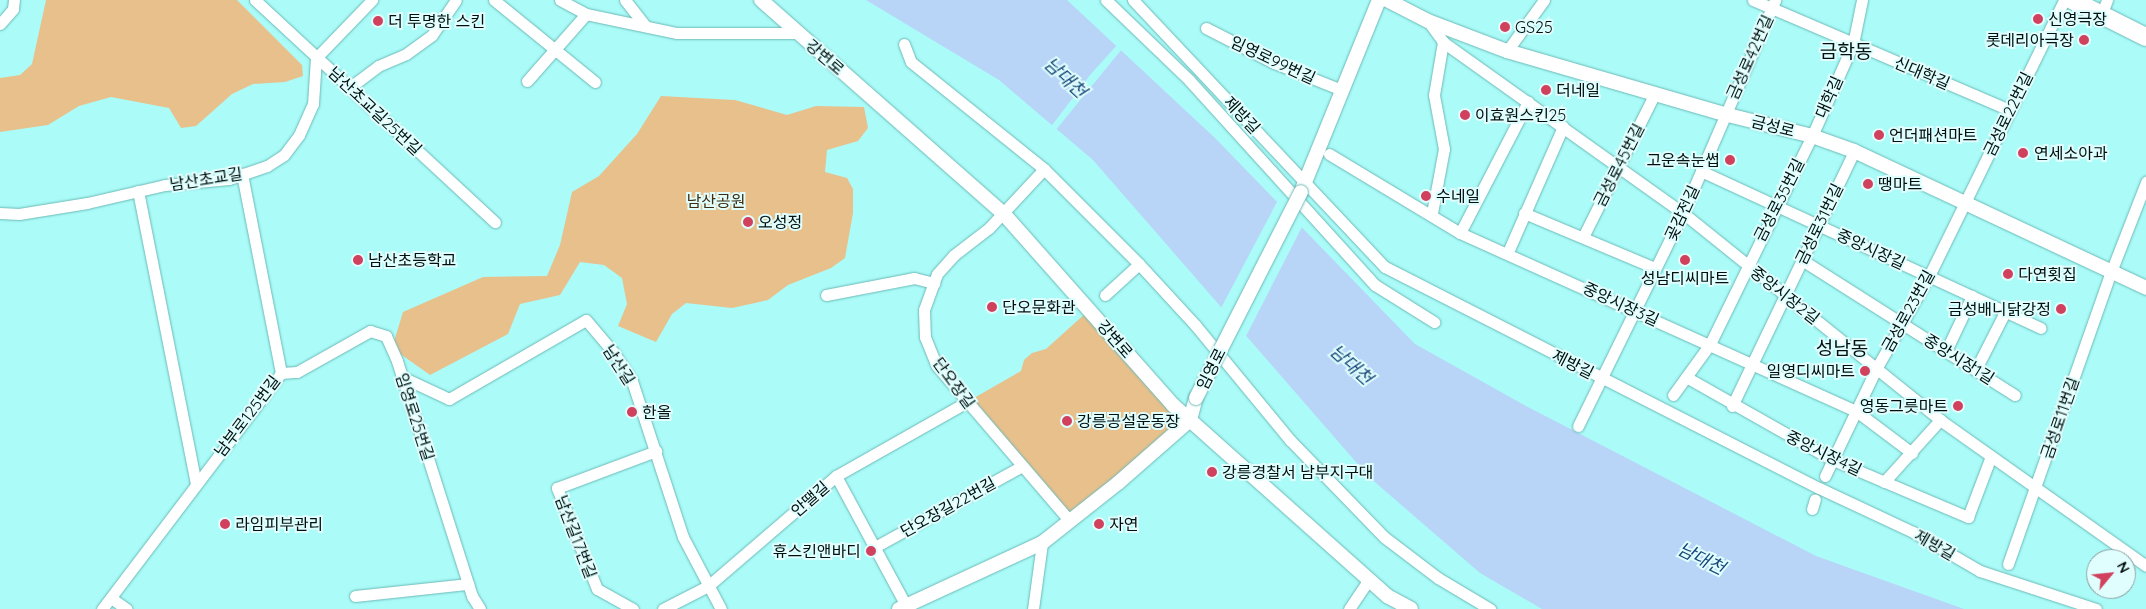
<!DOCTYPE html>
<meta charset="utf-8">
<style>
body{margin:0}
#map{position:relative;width:2146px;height:609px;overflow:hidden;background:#abfbf8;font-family:Quicksand,"Noto Sans KR",sans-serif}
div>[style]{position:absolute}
.green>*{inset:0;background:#e8c08c}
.water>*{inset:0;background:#b8d5f8}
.pier>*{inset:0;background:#abfbf8}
.roads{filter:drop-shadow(0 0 1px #6bb9b7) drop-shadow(0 0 1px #6bb9b7)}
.minor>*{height:11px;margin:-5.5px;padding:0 5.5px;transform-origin:5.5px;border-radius:5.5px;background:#fff}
.tertiary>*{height:14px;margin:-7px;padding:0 7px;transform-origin:7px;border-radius:7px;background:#fff}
.primary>*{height:18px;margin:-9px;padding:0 9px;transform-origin:9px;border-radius:9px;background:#fff}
.bridges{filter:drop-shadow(0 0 1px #6bb9b7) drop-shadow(0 0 1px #6bb9b7)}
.tertiary-bridge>*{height:14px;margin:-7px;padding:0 7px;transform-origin:7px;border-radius:7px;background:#fff}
.dots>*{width:14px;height:14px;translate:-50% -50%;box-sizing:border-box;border:2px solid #e0fefd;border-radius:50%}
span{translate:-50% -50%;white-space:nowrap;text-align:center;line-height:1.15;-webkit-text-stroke:4px #e0fefd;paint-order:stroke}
.poi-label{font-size:16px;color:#000f0f}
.left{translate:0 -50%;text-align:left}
.right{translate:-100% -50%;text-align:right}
.street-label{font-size:16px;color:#000f0f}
.park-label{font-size:16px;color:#402c11}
.water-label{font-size:18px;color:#164679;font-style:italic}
.quarter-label{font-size:19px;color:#000f0f}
.north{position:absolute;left:2086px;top:549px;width:50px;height:50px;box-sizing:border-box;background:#e0fefd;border:1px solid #869e9e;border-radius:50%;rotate:62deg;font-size:14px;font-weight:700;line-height:20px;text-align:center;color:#000f0f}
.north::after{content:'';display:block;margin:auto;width:18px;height:22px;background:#d1415e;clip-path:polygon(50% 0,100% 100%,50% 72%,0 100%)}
</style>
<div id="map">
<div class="green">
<div style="clip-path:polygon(46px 0,237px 0,302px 65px,303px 76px,285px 82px,253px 84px,232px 94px,196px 126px,181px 128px,169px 108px,111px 97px,79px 106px,48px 125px,0 132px,0 78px,20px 75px,32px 64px)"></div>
<div style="clip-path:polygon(661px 96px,735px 100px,787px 115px,816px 106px,864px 107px,868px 128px,858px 141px,827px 150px,825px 172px,847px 178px,853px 189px,853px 213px,845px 258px,831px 268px,788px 285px,768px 300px,732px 308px,686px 303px,672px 314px,656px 342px,618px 326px,627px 304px,622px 278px,604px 265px,580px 262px,560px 295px,520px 304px,508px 334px,430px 375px,392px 348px,403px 312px,483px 277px,547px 276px,560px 245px,572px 192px,599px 176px,637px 134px)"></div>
<div style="clip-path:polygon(1087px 312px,1190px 420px,1069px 520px,967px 402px,1021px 371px,1024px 360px,1032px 353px,1046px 349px)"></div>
</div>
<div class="water">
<div style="clip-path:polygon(866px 0,1067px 0,1215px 138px,1415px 344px,1526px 406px,1816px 556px,1964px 609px,1542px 609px,1480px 573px,1369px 477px,1093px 160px,999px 80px)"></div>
</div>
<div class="pier">
<div style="clip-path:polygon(1118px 44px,1122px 49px,1055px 131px,1050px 128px,1090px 75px)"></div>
<div style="clip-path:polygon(1278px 200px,1303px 225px,1245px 338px,1220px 310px)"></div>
</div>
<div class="roads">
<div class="minor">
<div style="left:255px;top:0;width:327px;rotate:42.8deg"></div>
<div style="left:494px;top:0;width:130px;rotate:39.1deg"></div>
<div style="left:560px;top:0;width:30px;rotate:28deg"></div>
<div style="left:586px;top:14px;width:93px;rotate:11.8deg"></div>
<div style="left:677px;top:33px;width:121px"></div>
<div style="left:625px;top:0;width:33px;rotate:52deg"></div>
<div style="left:1106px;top:0;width:115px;rotate:43.9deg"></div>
<div style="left:1189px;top:80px;width:277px;rotate:47.8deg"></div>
<div style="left:1375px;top:285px;width:70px;rotate:32.1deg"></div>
<div style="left:1133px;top:0;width:367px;rotate:46.7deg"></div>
<div style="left:1385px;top:267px;width:487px;rotate:27deg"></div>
<div style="left:1819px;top:488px;width:104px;rotate:25.1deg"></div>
<div style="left:1913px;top:532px;width:78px;rotate:30.2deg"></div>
<div style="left:1980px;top:571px;width:122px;rotate:18.1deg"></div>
<div style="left:1753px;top:0;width:280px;rotate:23.2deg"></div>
<div style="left:2102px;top:13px;width:14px;rotate:-69deg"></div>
<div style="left:1428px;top:21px;width:26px;rotate:54deg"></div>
<div style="left:1443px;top:42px;width:295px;rotate:35.5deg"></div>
<div style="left:1683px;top:213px;width:330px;rotate:38.8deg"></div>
<div style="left:1940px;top:420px;width:252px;rotate:35.3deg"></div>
<div style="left:0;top:24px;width:20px;rotate:-49deg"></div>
<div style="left:13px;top:9px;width:9px;rotate:-84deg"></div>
<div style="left:1206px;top:28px;width:76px;rotate:27.2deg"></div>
<div style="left:1274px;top:63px;width:73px;rotate:21.7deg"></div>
<div style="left:904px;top:44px;width:19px;rotate:69deg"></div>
<div style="left:911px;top:62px;width:171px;rotate:38.8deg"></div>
<div style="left:1044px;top:169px;width:134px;rotate:45deg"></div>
<div style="left:1139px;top:264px;width:46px;rotate:137.6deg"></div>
<div style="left:1507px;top:51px;width:63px;rotate:-54deg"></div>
<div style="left:527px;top:81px;width:89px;rotate:-48.6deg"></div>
<div style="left:349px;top:88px;width:36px;rotate:-37deg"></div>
<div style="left:378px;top:66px;width:30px;rotate:-23deg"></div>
<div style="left:406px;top:54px;width:32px;rotate:-36deg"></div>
<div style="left:432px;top:35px;width:42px;rotate:-55.6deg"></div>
<div style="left:1329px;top:154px;width:153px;rotate:31.1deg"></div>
<div style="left:1460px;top:233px;width:434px;rotate:24.2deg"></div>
<div style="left:1856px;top:411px;width:70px;rotate:36.9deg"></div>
<div style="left:1044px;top:169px;width:81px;rotate:133deg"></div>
<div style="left:989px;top:228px;width:44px;rotate:142.4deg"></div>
<div style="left:954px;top:255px;width:25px;rotate:132deg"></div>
<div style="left:937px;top:274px;width:38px;rotate:110deg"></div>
<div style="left:924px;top:310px;width:27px;rotate:88deg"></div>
<div style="left:925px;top:337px;width:31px;rotate:68deg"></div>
<div style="left:937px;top:366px;width:203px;rotate:49.4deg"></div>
<div style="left:1701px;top:171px;width:374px;rotate:24.8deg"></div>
<div style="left:138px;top:191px;width:298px;rotate:78.8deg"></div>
<div style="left:0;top:213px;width:19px;rotate:3deg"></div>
<div style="left:19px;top:214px;width:69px;rotate:-9.2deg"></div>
<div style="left:87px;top:203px;width:80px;rotate:-13deg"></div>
<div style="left:165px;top:185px;width:64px;rotate:-5.4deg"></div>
<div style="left:229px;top:179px;width:40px;rotate:-18.9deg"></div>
<div style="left:267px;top:166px;width:20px;rotate:-33deg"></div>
<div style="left:284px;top:155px;width:25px;rotate:-53deg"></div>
<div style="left:299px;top:135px;width:34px;rotate:-66deg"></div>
<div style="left:313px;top:104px;width:46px;rotate:-86.3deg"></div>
<div style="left:316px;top:58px;width:81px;rotate:-46deg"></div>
<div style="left:1432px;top:213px;width:65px;rotate:-79.4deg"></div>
<div style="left:1444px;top:149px;width:55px;rotate:-100.5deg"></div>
<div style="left:1434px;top:95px;width:54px;rotate:-80.4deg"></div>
<div style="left:1524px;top:213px;width:142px;rotate:22.8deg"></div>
<div style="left:1460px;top:233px;width:148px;rotate:-62.6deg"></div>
<div style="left:1583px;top:237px;width:161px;rotate:-63.4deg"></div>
<div style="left:1508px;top:252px;width:137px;rotate:-66.3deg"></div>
<div style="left:1802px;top:260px;width:252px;rotate:32.4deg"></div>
<div style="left:1139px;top:264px;width:84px;rotate:47.4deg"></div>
<div style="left:1196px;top:326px;width:148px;rotate:50.5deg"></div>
<div style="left:1290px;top:440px;width:135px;rotate:45.9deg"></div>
<div style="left:1384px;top:537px;width:68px;rotate:37.2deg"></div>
<div style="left:1438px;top:578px;width:61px;rotate:30.8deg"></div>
<div style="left:826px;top:295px;width:90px;rotate:-10.9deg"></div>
<div style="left:914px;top:278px;width:21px;rotate:14deg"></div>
<div style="left:1946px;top:351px;width:61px;rotate:-64.7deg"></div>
<div style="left:1976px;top:369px;width:64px;rotate:-63deg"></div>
<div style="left:281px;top:373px;width:16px;rotate:-4deg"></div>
<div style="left:297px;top:372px;width:84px;rotate:-29.3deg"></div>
<div style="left:370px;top:331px;width:17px;rotate:17deg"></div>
<div style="left:386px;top:336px;width:27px;rotate:66deg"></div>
<div style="left:397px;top:361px;width:247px;rotate:72.3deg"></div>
<div style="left:472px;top:596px;width:15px;rotate:58deg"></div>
<div style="left:402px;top:377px;width:52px;rotate:25.1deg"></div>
<div style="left:449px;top:399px;width:158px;rotate:-30deg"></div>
<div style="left:586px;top:320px;width:43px;rotate:49.7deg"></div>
<div style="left:614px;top:353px;width:33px;rotate:57deg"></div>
<div style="left:632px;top:381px;width:164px;rotate:71.9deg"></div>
<div style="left:683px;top:537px;width:81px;rotate:62.2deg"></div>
<div style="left:1686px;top:377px;width:169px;rotate:29.5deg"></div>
<div style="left:1833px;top:460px;width:147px;rotate:22.9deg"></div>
<div style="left:1968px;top:517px;width:65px;rotate:-69.3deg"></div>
<div style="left:1673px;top:395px;width:63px;rotate:-54deg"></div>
<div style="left:1710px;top:344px;width:232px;rotate:-63.9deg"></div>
<div style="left:1812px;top:136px;width:101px;rotate:-66deg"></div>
<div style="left:1853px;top:44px;width:45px;rotate:-78.4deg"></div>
<div style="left:1732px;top:406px;width:283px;rotate:-64.4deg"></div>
<div style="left:1578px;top:426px;width:237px;rotate:-63.8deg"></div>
<div style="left:1683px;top:213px;width:232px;rotate:-66.6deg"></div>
<div style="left:836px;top:476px;width:151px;rotate:61.6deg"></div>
<div style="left:1825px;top:476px;width:119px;rotate:-64.5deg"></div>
<div style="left:1876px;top:369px;width:107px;rotate:-60.3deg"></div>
<div style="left:1929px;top:276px;width:307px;rotate:-63.9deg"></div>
<div style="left:1884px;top:482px;width:84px;rotate:-47.9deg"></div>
<div style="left:1812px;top:509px;width:10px;rotate:-73deg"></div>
<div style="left:873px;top:548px;width:170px;rotate:-28.8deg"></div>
<div style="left:2008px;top:564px;width:310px;rotate:-70.6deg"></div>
<div style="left:2111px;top:272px;width:97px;rotate:-68.7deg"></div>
<div style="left:355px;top:596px;width:114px;rotate:-6.1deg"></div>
<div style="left:111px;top:598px;width:19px;rotate:35deg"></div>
<div style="left:102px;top:609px;width:296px;rotate:-52.8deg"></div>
<div style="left:281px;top:373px;width:203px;rotate:-101.1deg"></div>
<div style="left:633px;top:609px;width:41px;rotate:-150.9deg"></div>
<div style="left:597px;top:589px;width:109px;rotate:-111.6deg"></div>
<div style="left:557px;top:488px;width:106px;rotate:-20.5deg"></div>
<div style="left:663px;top:609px;width:51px;rotate:-27.1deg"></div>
<div style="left:708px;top:586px;width:169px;rotate:-40.7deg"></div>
<div style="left:836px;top:476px;width:150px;rotate:-29.5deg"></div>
<div style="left:1033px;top:609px;width:67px;rotate:-82.2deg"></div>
<div style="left:1349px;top:609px;width:36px;rotate:-56deg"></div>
</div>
<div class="tertiary">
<div style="left:761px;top:0;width:322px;rotate:41.4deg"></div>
<div style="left:1003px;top:213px;width:256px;rotate:48.5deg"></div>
<div style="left:1173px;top:405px;width:287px;rotate:41.7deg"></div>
<div style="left:1387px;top:596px;width:27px;rotate:28deg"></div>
<div style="left:1387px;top:0;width:46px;rotate:27.1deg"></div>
<div style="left:1428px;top:21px;width:85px;rotate:20.8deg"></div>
<div style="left:1507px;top:51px;width:226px;rotate:16.2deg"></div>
<div style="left:1724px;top:114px;width:91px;rotate:14deg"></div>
<div style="left:1812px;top:136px;width:45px;rotate:19.7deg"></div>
<div style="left:1854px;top:151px;width:323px;rotate:25.1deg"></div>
<div style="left:1301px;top:192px;width:207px;rotate:-67.9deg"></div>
<div style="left:899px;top:609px;width:157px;rotate:-24.8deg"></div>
<div style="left:1042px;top:543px;width:97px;rotate:-38.3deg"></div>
<div style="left:1118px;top:483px;width:96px;rotate:-41.2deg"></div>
<div style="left:1190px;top:420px;width:23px;rotate:-75deg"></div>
</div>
<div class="primary">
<div style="left:2072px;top:0;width:83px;rotate:26.6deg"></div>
</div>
</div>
<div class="bridges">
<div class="tertiary-bridge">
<div style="left:1196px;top:398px;width:231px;rotate:-63deg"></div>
</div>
</div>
<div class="dots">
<div style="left:2038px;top:19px;background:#d1415e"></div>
<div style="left:378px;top:21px;background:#d1415e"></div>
<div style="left:1505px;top:27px;background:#d1415e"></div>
<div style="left:2084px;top:40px;background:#d1415e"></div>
<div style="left:1546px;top:90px;background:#d1415e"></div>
<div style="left:1465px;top:115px;background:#d1415e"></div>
<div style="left:1879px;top:135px;background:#d1415e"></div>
<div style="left:2023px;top:153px;background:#d1415e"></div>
<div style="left:1730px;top:160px;background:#d1415e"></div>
<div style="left:1868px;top:184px;background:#d1415e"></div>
<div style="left:1426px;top:196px;background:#d1415e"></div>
<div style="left:748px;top:222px;background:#d1415e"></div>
<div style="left:358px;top:260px;background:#d1415e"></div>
<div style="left:1685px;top:260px;background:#d1415e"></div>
<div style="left:2008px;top:274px;background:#d1415e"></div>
<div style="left:992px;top:307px;background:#d1415e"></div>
<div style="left:2061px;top:309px;background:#d1415e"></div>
<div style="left:1865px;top:371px;background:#d1415e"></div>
<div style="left:1958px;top:406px;background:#d1415e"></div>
<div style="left:632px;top:412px;background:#d1415e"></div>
<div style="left:1067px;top:421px;background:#d1415e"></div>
<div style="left:1212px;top:472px;background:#d1415e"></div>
<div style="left:225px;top:524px;background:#d1415e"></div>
<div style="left:1099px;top:524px;background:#d1415e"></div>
<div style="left:871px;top:551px;background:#d1415e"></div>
</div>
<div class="poi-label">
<span class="left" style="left:2048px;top:19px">신영극장</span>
<span class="left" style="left:388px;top:21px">더 투명한 스킨</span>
<span class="left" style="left:1515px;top:27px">GS25</span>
<span class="right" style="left:2074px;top:40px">롯데리아극장</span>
<span class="left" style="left:1556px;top:90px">더네일</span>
<span class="left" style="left:1475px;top:115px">이효원스킨25</span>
<span class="left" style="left:1889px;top:135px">언더패션마트</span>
<span class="left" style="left:2034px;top:153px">연세소아과</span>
<span class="right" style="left:1720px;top:160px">고운속눈썹</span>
<span class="left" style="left:1878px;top:184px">땡마트</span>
<span class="left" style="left:1436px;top:196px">수네일</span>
<span class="left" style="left:758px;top:222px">오성정</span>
<span class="left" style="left:368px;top:260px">남산초등학교</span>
<span class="left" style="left:2018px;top:274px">다연횟집</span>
<span style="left:1685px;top:278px">성남디씨마트</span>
<span class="left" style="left:1002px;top:307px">단오문화관</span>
<span class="right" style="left:2051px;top:309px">금성배니닭강정</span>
<span class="right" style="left:1855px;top:371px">일영디씨마트</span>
<span class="right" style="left:1948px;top:406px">영동그릇마트</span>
<span class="left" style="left:642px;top:412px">한올</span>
<span class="left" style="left:1077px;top:421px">강릉공설운동장</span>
<span class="left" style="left:1222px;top:472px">강릉경찰서 남부지구대</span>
<span class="left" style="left:235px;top:524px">라임피부관리</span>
<span class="left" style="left:1109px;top:524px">자연</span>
<span class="right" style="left:861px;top:551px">휴스킨앤바디</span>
</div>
<div class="street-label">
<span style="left:825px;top:57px;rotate:41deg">강변로</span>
<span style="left:1750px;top:57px;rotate:-66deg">금성로42번길</span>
<span style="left:1273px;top:60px;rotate:25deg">임영로99번길</span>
<span style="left:1922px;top:73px;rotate:23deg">신대학길</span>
<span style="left:1829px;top:97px;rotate:-66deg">대학길</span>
<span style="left:375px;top:111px;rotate:43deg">남산초교길25번길</span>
<span style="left:2008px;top:114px;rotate:-64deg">금성로22번길</span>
<span style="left:1242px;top:115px;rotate:47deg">제방길</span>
<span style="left:1773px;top:126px;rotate:14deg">금성로</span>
<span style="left:1619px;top:165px;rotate:-63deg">금성로45번길</span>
<span style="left:206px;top:179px;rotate:-9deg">남산초교길</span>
<span style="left:1779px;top:200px;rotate:-63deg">금성로35번길</span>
<span style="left:1682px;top:213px;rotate:-65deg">곶감전길</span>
<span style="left:1819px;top:224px;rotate:-64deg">금성로31번길</span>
<span style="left:1871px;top:249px;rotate:25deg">중앙시장길</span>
<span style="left:1785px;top:295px;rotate:38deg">중앙시장2길</span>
<span style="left:1621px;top:304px;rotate:25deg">중앙시장3길</span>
<span style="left:1908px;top:311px;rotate:-61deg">금성로23번길</span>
<span style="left:1115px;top:339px;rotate:49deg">강변로</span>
<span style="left:1959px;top:359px;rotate:32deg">중앙시장1길</span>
<span style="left:1573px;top:364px;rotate:27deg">제방길</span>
<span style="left:619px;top:365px;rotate:57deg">남산길</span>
<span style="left:1211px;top:369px;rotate:-63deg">임영로</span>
<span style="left:954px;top:383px;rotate:54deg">단오장길</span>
<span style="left:247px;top:416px;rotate:-53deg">남부로125번길</span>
<span style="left:415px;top:417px;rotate:72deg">임영로25번길</span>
<span style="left:2060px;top:418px;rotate:-71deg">금성로11번길</span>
<span style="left:1824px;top:453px;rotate:26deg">중앙시장4길</span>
<span style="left:810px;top:499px;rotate:-41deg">안땔길</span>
<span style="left:948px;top:507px;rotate:-29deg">단오장길22번길</span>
<span style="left:576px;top:537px;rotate:69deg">남산길17번길</span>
<span style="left:1935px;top:545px;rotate:30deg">제방길</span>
</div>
<div class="park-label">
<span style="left:716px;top:201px">남산공원</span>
</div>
<div class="water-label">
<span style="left:1065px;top:78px;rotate:43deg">남대천</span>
<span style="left:1351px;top:365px;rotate:42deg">남대천</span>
<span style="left:1701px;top:559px;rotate:26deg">남대천</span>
</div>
<div class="quarter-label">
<span style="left:1846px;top:52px">금학동</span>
<span style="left:1842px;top:349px">성남동</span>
</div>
<div class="north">N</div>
</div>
